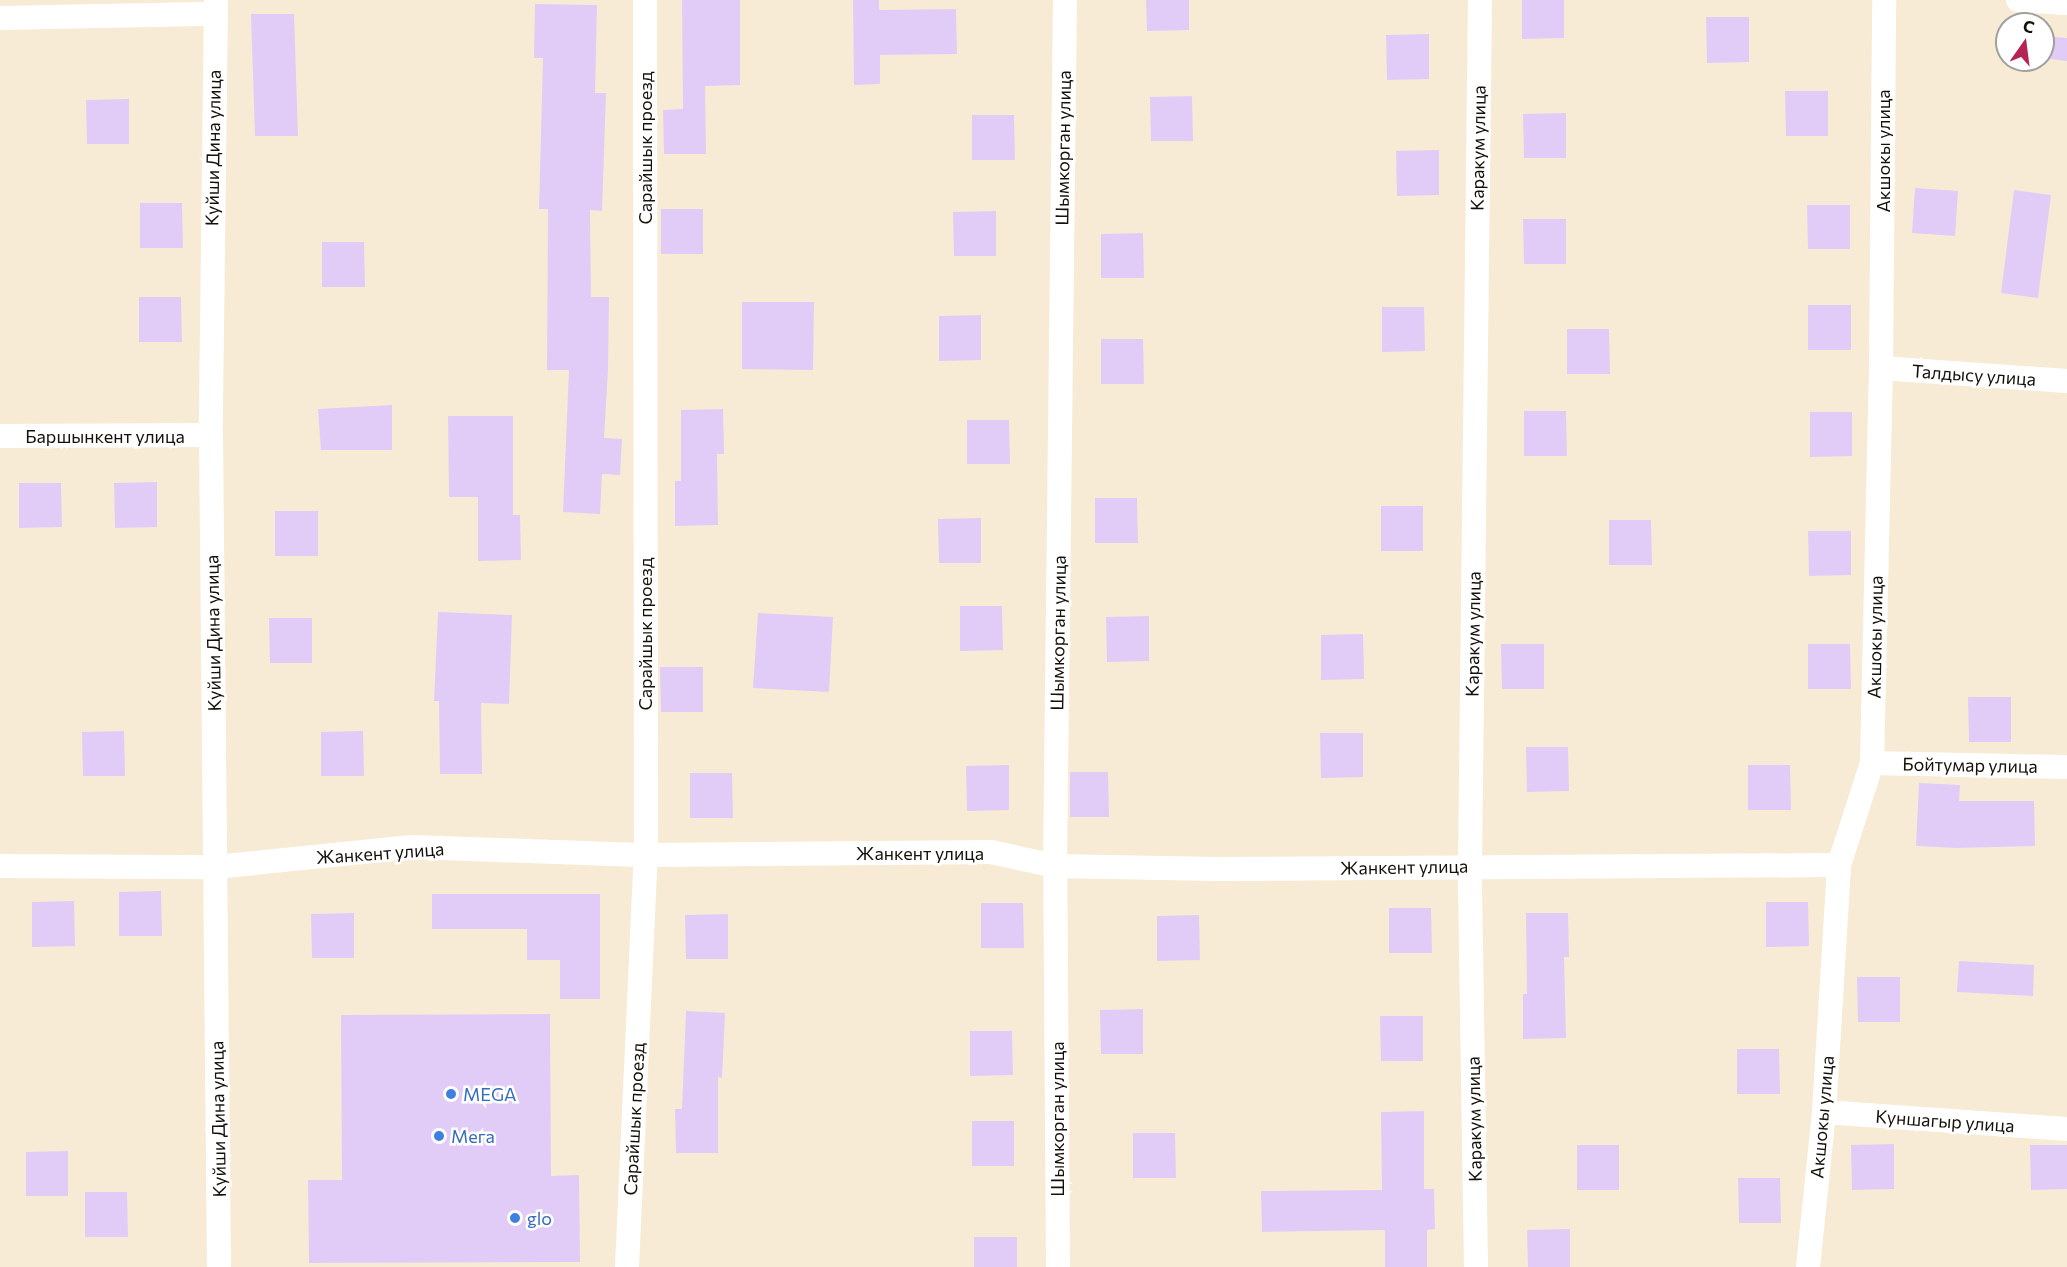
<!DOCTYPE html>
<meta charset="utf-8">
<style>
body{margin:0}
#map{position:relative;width:2067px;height:1267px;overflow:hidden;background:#f8ebd5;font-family:Commissioner,sans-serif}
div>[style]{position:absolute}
.building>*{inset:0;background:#e1ccf8}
.street>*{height:24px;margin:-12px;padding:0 12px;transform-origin:12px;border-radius:12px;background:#fff}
.dots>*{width:16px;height:16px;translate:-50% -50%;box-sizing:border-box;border:3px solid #fff;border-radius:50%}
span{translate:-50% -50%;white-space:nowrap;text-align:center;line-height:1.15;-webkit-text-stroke:5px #fff;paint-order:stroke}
.street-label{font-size:18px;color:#15110a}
.shop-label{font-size:18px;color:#366cbe}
.left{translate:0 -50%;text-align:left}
.north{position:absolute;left:1995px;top:12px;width:60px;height:60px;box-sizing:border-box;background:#fff;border:2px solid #a1a09d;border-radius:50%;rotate:14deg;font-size:16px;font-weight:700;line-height:24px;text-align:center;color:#15110a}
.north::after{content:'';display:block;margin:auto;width:21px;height:27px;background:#b42556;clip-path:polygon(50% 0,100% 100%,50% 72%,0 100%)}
</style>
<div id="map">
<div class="building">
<div style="clip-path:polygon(682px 0,740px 0,740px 85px,705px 86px,706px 154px,664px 154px,663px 110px,683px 109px)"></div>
<div style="clip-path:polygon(853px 0,879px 0,879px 10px,956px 9px,957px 54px,880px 55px,880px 84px,854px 85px)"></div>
<div style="clip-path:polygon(1146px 0,1189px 0,1189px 30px,1147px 31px)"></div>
<div style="clip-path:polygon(1522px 0,1564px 0,1564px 38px,1522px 39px)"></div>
<div style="clip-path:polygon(535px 4px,597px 5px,595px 93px,606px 93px,602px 211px,590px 210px,591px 297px,609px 297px,608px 370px,604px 438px,622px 439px,620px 475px,602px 474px,600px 514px,563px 512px,569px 370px,547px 370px,548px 209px,539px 209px,543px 58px,534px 58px)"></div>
<div style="clip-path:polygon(251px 14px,294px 14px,298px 136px,255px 136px)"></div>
<div style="clip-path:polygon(1706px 17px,1749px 17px,1749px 62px,1707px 63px)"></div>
<div style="clip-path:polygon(1429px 34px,1429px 79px,1387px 80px,1386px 35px)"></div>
<div style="clip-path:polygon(2043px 36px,2067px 38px,2067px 61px,2043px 58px)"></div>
<div style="clip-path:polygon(1785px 91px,1828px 91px,1828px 136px,1786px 136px)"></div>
<div style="clip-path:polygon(1192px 96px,1193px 141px,1151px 141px,1150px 97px)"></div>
<div style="clip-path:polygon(129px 99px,129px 144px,87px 144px,86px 100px)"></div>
<div style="clip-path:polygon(1566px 113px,1566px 158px,1524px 158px,1523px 114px)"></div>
<div style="clip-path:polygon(972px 115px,1014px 115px,1015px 160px,972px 160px)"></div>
<div style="clip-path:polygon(1439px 150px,1439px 195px,1397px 196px,1396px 151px)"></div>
<div style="clip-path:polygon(1915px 188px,1958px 191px,1955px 236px,1912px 233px)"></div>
<div style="clip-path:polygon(2014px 190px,2051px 195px,2038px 298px,2001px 293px)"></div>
<div style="clip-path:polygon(140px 203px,182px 203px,183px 248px,140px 248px)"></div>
<div style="clip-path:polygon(1807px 205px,1850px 205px,1850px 249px,1808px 249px)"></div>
<div style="clip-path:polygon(661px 209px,703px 209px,703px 254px,661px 254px)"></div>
<div style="clip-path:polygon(996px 211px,996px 256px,954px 256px,953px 212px)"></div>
<div style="clip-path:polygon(1523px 219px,1566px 219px,1566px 264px,1524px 264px)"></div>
<div style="clip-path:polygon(1143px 233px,1144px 278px,1101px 278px,1101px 234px)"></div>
<div style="clip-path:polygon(322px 242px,364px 242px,365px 287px,322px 287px)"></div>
<div style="clip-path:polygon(139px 297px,181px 297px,182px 342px,139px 342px)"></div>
<div style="clip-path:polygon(742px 302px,814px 302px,813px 370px,742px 369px)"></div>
<div style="clip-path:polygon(1808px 305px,1851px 305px,1851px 350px,1808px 350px)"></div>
<div style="clip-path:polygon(1382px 307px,1424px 307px,1425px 351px,1382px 352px)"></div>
<div style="clip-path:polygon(981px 315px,981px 360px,939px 361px,939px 316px)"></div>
<div style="clip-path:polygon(1567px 329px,1609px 329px,1610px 374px,1567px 374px)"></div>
<div style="clip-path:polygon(1101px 339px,1143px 339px,1144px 384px,1101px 384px)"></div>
<div style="clip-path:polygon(392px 405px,392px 450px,321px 450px,318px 409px)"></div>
<div style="clip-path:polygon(723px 409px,724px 454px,717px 454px,718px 525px,675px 526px,675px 481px,681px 481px,681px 410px)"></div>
<div style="clip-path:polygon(1524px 411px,1566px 411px,1567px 456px,1524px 456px)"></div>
<div style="clip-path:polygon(1810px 412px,1852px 412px,1852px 456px,1810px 457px)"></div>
<div style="clip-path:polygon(448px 416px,513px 416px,513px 515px,520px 515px,521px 560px,478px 561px,478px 497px,449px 497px)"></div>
<div style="clip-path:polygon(967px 420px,1009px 420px,1010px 464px,967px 464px)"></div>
<div style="clip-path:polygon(157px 482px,157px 527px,115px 528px,114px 483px)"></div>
<div style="clip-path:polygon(19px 483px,61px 483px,62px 527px,19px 528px)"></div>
<div style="clip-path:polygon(1095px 498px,1137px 498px,1138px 543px,1095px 543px)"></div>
<div style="clip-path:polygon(1381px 506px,1423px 506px,1423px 551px,1381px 551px)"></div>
<div style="clip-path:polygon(275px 511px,318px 511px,318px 556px,275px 556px)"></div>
<div style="clip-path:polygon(981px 518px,981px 563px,939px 563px,938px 519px)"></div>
<div style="clip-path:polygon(1609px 520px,1651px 520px,1652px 565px,1609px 565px)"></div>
<div style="clip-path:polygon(1808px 531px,1851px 531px,1851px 575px,1809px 576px)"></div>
<div style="clip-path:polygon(960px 606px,1002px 606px,1003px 650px,960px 651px)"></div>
<div style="clip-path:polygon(438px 612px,512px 615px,509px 704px,481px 703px,482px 774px,440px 774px,439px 701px,434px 701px)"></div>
<div style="clip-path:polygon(758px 613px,833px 617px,829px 692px,753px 688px)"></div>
<div style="clip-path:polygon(1149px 616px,1149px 661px,1107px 662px,1106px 617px)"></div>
<div style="clip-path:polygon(269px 618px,312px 618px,312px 663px,270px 663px)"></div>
<div style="clip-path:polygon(1363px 634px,1364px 679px,1321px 680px,1321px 635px)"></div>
<div style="clip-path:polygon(1501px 644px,1544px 644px,1544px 689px,1502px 689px)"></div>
<div style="clip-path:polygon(1808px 644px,1850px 644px,1851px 689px,1808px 689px)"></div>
<div style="clip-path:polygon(660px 667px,703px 667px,703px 712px,661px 712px)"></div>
<div style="clip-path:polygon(1968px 697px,2011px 697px,2011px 742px,1969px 742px)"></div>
<div style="clip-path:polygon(124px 731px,125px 776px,83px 776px,82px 732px)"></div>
<div style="clip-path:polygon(363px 731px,364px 776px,321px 776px,321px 732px)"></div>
<div style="clip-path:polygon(1320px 733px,1363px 733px,1363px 777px,1321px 778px)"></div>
<div style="clip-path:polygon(1526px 747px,1568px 747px,1569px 791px,1527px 792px)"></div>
<div style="clip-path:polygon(1009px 765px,1009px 810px,967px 811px,966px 766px)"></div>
<div style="clip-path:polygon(1748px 765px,1790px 765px,1791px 810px,1748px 810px)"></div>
<div style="clip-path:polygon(1070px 772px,1108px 772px,1109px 817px,1070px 817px)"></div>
<div style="clip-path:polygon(690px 773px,732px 773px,733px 818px,690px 818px)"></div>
<div style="clip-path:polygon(1919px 783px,1960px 785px,1959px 801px,2034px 801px,2035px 846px,1957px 848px,1916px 846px)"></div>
<div style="clip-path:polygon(161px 891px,162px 936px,119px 936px,119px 892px)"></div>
<div style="clip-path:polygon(432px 894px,600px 894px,600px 999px,560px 999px,560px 960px,527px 960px,527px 929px,432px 929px)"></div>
<div style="clip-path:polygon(74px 901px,75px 946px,32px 947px,32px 902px)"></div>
<div style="clip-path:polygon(1766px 902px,1808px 902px,1809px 946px,1766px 947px)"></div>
<div style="clip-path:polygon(981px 903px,1023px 903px,1024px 948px,981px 948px)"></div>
<div style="clip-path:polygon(1389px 908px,1431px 908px,1432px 953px,1389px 953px)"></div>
<div style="clip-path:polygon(354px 913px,354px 958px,312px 958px,311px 914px)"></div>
<div style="clip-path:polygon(1526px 913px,1568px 913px,1569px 957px,1564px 957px,1566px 1038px,1523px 1039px,1523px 994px,1527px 994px)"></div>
<div style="clip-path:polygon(728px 914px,728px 959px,686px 959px,685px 915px)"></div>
<div style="clip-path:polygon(1199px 915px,1200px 960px,1157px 961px,1157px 916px)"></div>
<div style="clip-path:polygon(1959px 961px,2034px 965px,2033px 996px,1957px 992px)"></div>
<div style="clip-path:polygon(1857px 977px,1900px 977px,1900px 1022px,1858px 1022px)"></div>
<div style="clip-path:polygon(1143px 1009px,1143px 1054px,1101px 1054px,1100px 1010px)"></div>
<div style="clip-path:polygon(686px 1011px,725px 1013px,722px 1078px,718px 1077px,718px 1153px,676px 1153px,675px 1109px,682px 1109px)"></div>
<div style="clip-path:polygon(550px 1014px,551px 1176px,579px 1175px,580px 1262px,309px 1263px,308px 1180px,342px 1180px,341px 1015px)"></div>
<div style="clip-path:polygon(1380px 1016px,1423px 1016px,1423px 1061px,1381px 1061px)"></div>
<div style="clip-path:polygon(970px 1031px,1012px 1031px,1013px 1075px,970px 1076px)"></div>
<div style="clip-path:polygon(1737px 1049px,1779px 1049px,1780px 1094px,1737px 1094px)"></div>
<div style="clip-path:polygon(1424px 1111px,1424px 1189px,1434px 1189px,1435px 1229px,1427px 1230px,1427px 1267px,1385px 1267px,1385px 1230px,1262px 1232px,1261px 1191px,1382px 1190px,1381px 1112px)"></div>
<div style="clip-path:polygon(972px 1121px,1014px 1121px,1014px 1166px,972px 1166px)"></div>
<div style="clip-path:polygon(1133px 1133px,1175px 1133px,1176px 1178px,1133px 1178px)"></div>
<div style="clip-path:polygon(1894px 1144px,1894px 1189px,1852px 1190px,1851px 1145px)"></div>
<div style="clip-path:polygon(1577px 1145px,1619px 1145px,1619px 1190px,1577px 1190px)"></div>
<div style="clip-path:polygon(2030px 1145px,2067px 1145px,2067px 1189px,2031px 1190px)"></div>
<div style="clip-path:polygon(68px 1151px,68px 1196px,26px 1196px,26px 1152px)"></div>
<div style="clip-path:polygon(1738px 1178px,1780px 1178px,1781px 1223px,1739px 1223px)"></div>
<div style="clip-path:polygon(85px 1192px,127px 1192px,128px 1237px,85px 1237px)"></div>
<div style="clip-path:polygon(1570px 1229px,1570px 1267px,1528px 1267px,1527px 1230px)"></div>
<div style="clip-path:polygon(974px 1237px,1017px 1237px,1017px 1267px,974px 1267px)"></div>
</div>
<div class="street">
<div style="left:216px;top:0;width:435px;rotate:90.7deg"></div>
<div style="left:211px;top:435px;width:832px;rotate:89.45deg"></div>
<div style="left:2018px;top:0;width:49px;rotate:3.5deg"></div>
<div style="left:0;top:18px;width:215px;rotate:-1.1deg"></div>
<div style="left:1881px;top:368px;width:186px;rotate:4deg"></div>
<div style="left:0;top:436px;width:211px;rotate:-0.3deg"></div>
<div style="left:1872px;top:763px;width:195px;rotate:1.2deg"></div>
<div style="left:0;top:866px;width:215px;rotate:0.3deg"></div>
<div style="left:215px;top:867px;width:198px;rotate:-5.8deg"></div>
<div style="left:412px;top:847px;width:234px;rotate:2deg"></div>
<div style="left:646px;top:855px;width:345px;rotate:-0.5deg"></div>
<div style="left:991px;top:852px;width:66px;rotate:12.3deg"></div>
<div style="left:1055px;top:866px;width:162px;rotate:1.1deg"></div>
<div style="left:1217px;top:869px;width:622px;rotate:-0.37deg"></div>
<div style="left:1824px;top:1112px;width:244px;rotate:4deg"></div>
<div style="left:627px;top:1267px;width:412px;rotate:-87.4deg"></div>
<div style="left:646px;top:855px;width:855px;rotate:-90.07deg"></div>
<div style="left:1058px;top:1267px;width:401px;rotate:-90.4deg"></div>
<div style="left:1055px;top:866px;width:866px;rotate:-89.34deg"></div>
<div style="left:1476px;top:1267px;width:401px;rotate:-90.9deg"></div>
<div style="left:1470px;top:866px;width:866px;rotate:-89.34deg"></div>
<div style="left:1808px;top:1267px;width:156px;rotate:-84.1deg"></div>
<div style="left:1824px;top:1112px;width:247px;rotate:-86.5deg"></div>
<div style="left:1839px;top:865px;width:107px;rotate:-72.1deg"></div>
<div style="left:1872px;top:763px;width:395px;rotate:-88.7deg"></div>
<div style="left:1881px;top:368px;width:368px;rotate:-89.5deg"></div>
</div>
<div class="dots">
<div style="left:451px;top:1094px;background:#3f7fe0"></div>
<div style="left:439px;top:1136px;background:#3f7fe0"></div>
<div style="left:515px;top:1218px;background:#3f7fe0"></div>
</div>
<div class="street-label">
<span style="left:213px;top:148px;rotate:-89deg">Куйши Дина улица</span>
<span style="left:645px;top:148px;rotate:-90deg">Сарайшык проезд</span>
<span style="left:1063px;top:148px;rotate:-89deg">Шымкорган улица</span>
<span style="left:1478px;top:148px;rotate:-89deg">Каракум улица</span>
<span style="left:1883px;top:151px;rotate:-90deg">Акшокы улица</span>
<span style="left:1974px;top:375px;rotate:4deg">Талдысу улица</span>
<span style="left:105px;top:436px">Баршынкент улица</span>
<span style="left:213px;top:633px;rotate:-91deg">Куйши Дина улица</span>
<span style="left:1058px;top:633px;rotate:-89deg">Шымкорган улица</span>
<span style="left:645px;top:634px;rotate:-90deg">Сарайшык проезд</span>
<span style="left:1473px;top:634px;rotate:-89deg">Каракум улица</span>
<span style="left:1875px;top:637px;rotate:-89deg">Акшокы улица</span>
<span style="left:1970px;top:765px;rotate:1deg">Бойтумар улица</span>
<span style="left:380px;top:853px;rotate:-4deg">Жанкент улица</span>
<span style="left:920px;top:853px">Жанкент улица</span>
<span style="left:1404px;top:867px;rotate:-1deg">Жанкент улица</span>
<span style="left:1822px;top:1117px;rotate:-85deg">Акшокы улица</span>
<span style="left:218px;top:1119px;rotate:-91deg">Куйши Дина улица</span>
<span style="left:634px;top:1119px;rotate:-87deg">Сарайшык проезд</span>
<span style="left:1057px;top:1119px;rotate:-90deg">Шымкорган улица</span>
<span style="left:1474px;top:1119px;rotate:-91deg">Каракум улица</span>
<span style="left:1945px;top:1121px;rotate:4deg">Куншагыр улица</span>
</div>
<div class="shop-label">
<span class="left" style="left:463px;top:1094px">MEGA</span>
<span class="left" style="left:451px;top:1136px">Мега</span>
<span class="left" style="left:527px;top:1218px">glo</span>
</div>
<div class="north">С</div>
</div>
